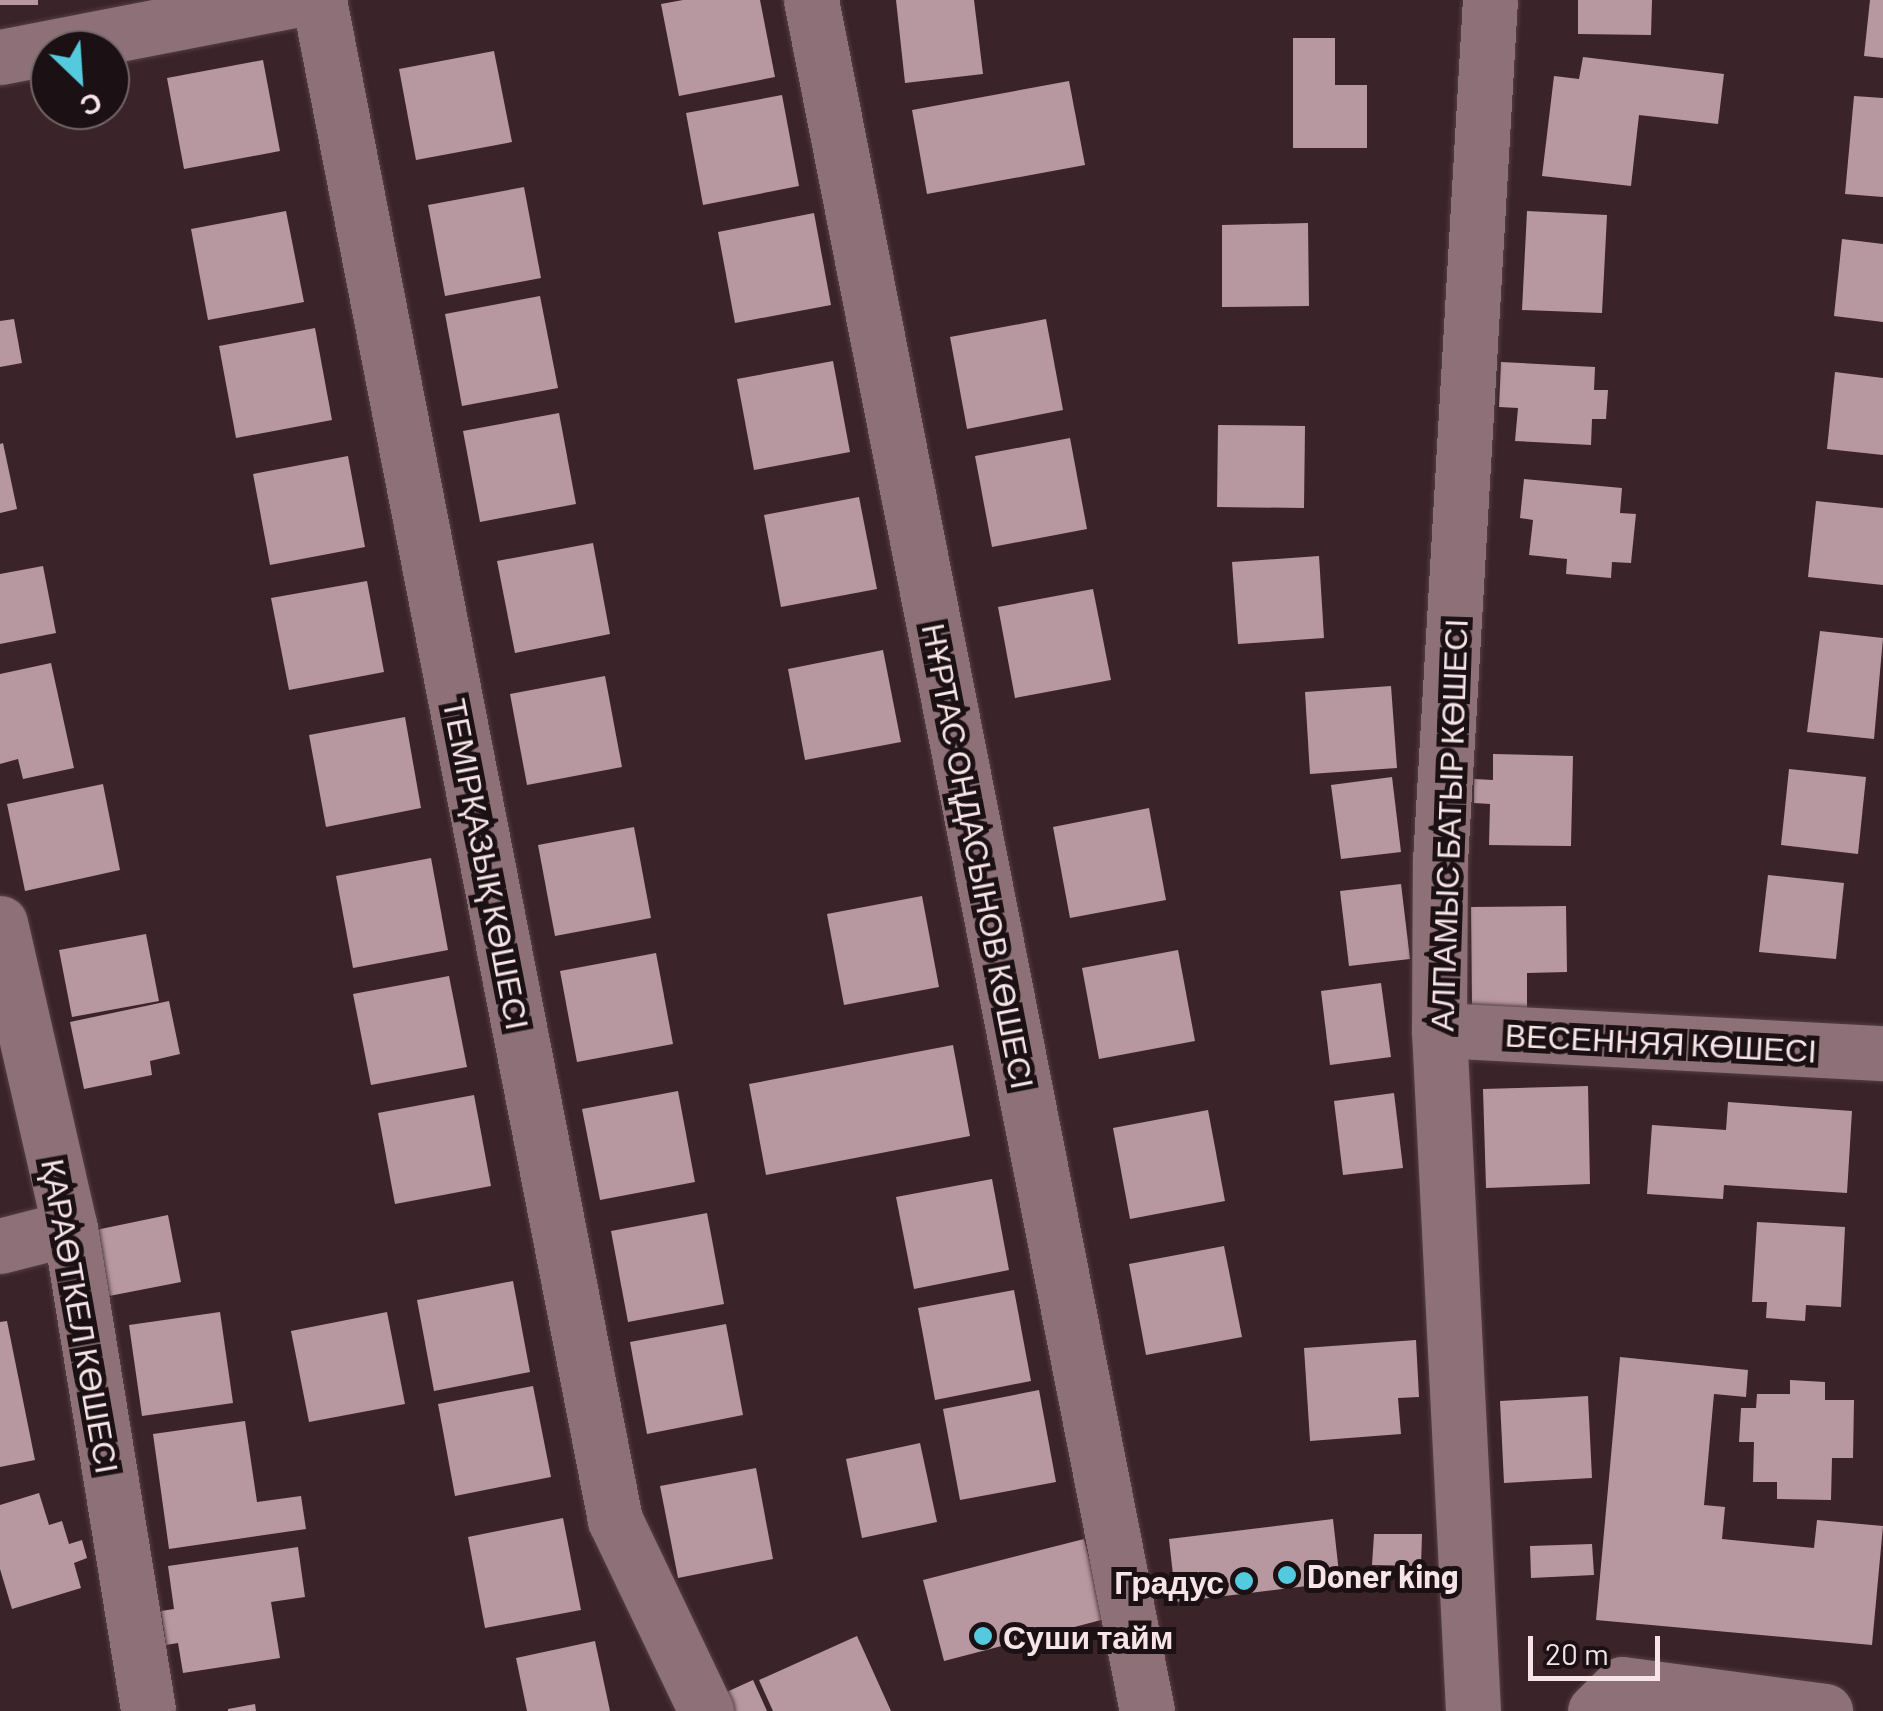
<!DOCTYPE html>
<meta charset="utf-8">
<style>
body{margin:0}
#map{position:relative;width:1883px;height:1711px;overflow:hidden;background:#3b232a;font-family:Barlow,sans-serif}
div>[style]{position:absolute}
.building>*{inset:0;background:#b898a0}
.roads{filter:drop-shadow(0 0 2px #543f46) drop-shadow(0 0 2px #543f46)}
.minor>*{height:55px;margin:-27.5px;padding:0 27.5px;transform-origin:27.5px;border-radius:27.5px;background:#8e7078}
.dots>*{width:28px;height:28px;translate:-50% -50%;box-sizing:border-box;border:5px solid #1b1013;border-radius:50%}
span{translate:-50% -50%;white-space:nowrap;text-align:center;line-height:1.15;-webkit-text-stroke:10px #1b1013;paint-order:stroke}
.street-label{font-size:32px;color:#f6e4e9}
.poi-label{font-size:32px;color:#f6e4e9;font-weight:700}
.left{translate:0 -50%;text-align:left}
.right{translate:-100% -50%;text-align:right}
.north{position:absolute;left:30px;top:30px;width:100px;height:100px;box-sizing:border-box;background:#1b1013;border:2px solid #736569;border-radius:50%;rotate:155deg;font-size:28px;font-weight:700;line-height:40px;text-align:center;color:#f6e4e9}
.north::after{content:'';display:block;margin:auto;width:35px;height:45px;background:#54cade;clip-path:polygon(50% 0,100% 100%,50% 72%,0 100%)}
.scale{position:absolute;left:1528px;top:1636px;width:132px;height:45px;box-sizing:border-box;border:5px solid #f6e4e9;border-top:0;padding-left:12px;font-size:30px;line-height:35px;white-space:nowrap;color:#f6e4e9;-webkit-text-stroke:8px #1b1013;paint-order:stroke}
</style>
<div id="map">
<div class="building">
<div style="clip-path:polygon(0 0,38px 0,38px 5px,0 5px)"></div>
<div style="clip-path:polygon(683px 0,760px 0,775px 77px,679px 96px,661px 4px)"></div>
<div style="clip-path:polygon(896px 0,974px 0,983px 74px,905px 83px)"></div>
<div style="clip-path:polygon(1578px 0,1652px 0,1651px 35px,1578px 34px)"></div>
<div style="clip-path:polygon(1870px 0,1883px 0,1883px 58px,1864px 56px)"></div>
<div style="clip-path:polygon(1293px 38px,1335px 38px,1335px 85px,1367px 85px,1367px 148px,1293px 148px)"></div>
<div style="clip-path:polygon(494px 51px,512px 142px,416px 160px,399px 69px)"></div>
<div style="clip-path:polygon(1583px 57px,1724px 74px,1718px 124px,1639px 115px,1631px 186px,1542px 176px,1554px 76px,1579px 79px)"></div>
<div style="clip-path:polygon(263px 60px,280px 151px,184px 169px,167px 78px)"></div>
<div style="clip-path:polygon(1069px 81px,1085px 165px,927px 194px,912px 110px)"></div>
<div style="clip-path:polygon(782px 95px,799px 186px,703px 205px,686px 113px)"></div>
<div style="clip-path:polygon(1854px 96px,1883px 98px,1883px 197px,1845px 194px)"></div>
<div style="clip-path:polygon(524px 187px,541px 278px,445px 296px,428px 205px)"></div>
<div style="clip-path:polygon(286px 211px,304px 302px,208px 320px,191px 229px)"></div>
<div style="clip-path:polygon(1527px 211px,1607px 215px,1602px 313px,1522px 310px)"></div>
<div style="clip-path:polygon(814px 213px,831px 305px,735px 323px,718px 232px)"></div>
<div style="clip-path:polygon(1308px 223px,1309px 306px,1222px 307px,1222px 225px)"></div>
<div style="clip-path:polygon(1842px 239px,1883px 244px,1883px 322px,1834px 316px)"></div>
<div style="clip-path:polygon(540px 296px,558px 388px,462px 406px,445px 314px)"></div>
<div style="clip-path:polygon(14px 319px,22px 363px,0 367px,0 321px)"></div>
<div style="clip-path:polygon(1046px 319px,1063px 410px,967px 429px,950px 337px)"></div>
<div style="clip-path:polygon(315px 328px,332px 420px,236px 438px,219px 346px)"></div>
<div style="clip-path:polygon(833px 361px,850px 452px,754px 470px,737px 379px)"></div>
<div style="clip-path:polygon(1501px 362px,1595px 367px,1594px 390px,1608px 390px,1606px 419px,1592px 419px,1591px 445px,1515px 441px,1518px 408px,1499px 407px)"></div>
<div style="clip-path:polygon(1835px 372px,1883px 378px,1883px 455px,1827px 449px)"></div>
<div style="clip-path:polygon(559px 413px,576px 504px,480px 522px,463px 431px)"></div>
<div style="clip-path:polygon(1218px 425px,1305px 426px,1304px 508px,1217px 507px)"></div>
<div style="clip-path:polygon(1070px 438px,1087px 529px,992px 547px,975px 456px)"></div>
<div style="clip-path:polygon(3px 443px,17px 509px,0 513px,0 444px)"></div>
<div style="clip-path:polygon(348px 456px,365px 547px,270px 565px,253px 474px)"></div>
<div style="clip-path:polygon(1524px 479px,1622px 488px,1620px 513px,1636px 514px,1631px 563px,1612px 562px,1611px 578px,1566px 574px,1567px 559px,1529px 555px,1533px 520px,1520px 518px)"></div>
<div style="clip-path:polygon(859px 497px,877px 589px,781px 607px,764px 515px)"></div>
<div style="clip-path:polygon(1816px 501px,1883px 508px,1883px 585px,1808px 577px)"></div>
<div style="clip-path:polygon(593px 543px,610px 634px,515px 653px,497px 561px)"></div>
<div style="clip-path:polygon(1319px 556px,1324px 638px,1238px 644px,1232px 562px)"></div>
<div style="clip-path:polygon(43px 566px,56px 633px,0 644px,0 574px)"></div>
<div style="clip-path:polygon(367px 581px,384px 672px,289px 690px,271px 598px)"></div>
<div style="clip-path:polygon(1093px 589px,1111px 680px,1015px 698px,998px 607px)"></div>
<div style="clip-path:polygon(1820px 631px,1883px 638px,1874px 739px,1807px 732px)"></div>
<div style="clip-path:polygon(883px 650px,901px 742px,805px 760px,788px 669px)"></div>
<div style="clip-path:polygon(51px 663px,74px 768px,23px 779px,18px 759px,0 764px,0 674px)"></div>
<div style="clip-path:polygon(605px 676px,622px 767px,527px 785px,510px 694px)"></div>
<div style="clip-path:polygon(1391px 686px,1397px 768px,1310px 774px,1305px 692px)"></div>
<div style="clip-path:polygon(405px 717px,421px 808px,326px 827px,309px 735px)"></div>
<div style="clip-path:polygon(1493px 754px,1573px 756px,1571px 846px,1489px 845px,1490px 804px,1474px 803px,1474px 779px,1493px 780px)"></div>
<div style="clip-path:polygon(1789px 769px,1866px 777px,1858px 854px,1781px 845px)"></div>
<div style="clip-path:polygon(1392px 777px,1401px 852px,1341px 859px,1331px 785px)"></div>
<div style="clip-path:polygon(103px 784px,120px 870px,25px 891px,7px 804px)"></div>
<div style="clip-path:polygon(1149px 808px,1166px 900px,1070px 918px,1053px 827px)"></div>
<div style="clip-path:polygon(634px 827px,651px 918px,555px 936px,538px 845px)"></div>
<div style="clip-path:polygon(431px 858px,448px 950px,353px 968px,336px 876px)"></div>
<div style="clip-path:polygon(1768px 875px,1844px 883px,1836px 959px,1759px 952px)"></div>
<div style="clip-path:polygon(1401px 884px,1410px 959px,1349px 966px,1340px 891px)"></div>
<div style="clip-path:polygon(922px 896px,939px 987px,844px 1005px,827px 914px)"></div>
<div style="clip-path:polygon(1566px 906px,1567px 972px,1527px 973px,1527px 1010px,1472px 1011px,1471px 907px)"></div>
<div style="clip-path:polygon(146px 934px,159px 1001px,72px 1017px,59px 950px)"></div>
<div style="clip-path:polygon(1178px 950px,1195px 1041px,1099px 1059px,1082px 968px)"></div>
<div style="clip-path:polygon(656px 953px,673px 1044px,577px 1062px,560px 971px)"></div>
<div style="clip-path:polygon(449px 976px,467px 1067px,371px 1085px,353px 994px)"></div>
<div style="clip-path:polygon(1381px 983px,1391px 1057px,1330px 1065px,1321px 991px)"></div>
<div style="clip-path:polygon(169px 1001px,180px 1054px,150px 1061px,152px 1075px,84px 1089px,70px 1022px)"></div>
<div style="clip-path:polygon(953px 1045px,970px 1136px,766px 1175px,749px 1084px)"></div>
<div style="clip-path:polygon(1588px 1086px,1590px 1184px,1486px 1188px,1483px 1089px)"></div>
<div style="clip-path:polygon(678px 1091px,695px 1182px,600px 1200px,582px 1109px)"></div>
<div style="clip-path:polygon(1394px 1093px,1403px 1168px,1343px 1175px,1334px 1101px)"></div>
<div style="clip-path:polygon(474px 1095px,491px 1186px,395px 1204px,378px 1113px)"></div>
<div style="clip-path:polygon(1728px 1102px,1852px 1111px,1847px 1193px,1724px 1185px,1723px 1199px,1647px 1194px,1652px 1125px,1726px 1130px)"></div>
<div style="clip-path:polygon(1208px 1110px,1225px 1201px,1130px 1219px,1113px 1128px)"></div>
<div style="clip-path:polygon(992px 1179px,1009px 1270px,914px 1289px,896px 1197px)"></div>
<div style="clip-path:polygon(707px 1213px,724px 1304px,628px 1322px,611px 1231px)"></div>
<div style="clip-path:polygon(168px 1215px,181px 1282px,104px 1297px,91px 1231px)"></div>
<div style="clip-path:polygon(1757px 1222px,1845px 1227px,1841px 1307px,1806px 1305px,1805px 1321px,1766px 1318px,1767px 1302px,1752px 1302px)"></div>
<div style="clip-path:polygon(1224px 1246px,1242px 1337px,1146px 1355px,1129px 1264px)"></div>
<div style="clip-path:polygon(513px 1281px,530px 1372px,434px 1391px,417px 1300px)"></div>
<div style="clip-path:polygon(1014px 1290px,1031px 1381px,935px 1400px,918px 1308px)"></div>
<div style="clip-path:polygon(220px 1312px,233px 1403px,142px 1416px,129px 1325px)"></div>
<div style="clip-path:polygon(387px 1312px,405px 1404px,309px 1422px,291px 1331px)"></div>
<div style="clip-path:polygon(7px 1321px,35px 1460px,0 1467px,0 1322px)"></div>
<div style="clip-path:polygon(726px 1324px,743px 1415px,647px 1434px,630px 1342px)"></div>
<div style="clip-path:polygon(1416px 1340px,1419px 1397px,1398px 1398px,1401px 1434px,1310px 1441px,1304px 1348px)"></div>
<div style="clip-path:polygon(1620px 1357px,1748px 1370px,1746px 1397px,1714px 1394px,1704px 1505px,1725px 1507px,1722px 1539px,1814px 1548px,1817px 1520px,1883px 1526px,1872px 1645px,1596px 1620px)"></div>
<div style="clip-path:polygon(1790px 1380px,1825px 1382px,1825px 1400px,1854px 1400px,1853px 1458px,1832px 1458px,1831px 1500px,1777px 1499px,1777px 1482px,1753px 1482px,1754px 1442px,1739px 1442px,1741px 1408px,1756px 1408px,1757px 1394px,1790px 1394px)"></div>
<div style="clip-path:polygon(533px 1386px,551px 1477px,455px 1496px,438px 1404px)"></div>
<div style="clip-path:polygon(1039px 1390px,1056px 1482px,960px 1500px,943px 1409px)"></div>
<div style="clip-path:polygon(1588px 1396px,1592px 1478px,1504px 1483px,1500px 1401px)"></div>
<div style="clip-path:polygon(245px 1421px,257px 1502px,301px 1496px,306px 1529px,169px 1549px,153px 1434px)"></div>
<div style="clip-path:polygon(920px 1443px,937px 1522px,862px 1538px,846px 1459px)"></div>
<div style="clip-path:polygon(756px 1468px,773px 1559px,678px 1578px,660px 1486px)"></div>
<div style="clip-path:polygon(39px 1493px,49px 1525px,62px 1521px,69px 1544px,82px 1540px,87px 1558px,74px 1563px,81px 1588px,12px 1609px,0 1569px,0 1505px)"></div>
<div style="clip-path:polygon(563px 1518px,581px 1610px,485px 1628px,468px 1537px)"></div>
<div style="clip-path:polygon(1333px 1519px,1340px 1582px,1176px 1602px,1169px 1539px)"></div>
<div style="clip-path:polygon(1374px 1534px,1422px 1534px,1421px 1566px,1372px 1565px)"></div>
<div style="clip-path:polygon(1084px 1539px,1105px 1619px,944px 1661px,923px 1580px)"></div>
<div style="clip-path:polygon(1592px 1544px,1594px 1575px,1531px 1578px,1530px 1546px)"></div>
<div style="clip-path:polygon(298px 1547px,305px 1597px,271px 1602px,280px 1658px,183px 1673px,178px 1643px,166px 1645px,161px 1611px,174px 1609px,168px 1566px)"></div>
<div style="clip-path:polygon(857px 1636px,891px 1711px,773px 1711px,759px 1680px)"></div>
<div style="clip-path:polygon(595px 1641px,610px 1711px,527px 1711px,516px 1658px)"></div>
<div style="clip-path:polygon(753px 1680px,767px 1711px,714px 1711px,709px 1700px)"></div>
<div style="clip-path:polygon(255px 1704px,256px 1711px,228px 1711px,228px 1709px)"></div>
</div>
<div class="roads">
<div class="minor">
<div style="left:319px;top:0;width:1549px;rotate:78.98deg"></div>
<div style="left:615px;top:1520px;width:212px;rotate:64.5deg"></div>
<div style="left:811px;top:0;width:1744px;rotate:78.89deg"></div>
<div style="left:0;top:57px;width:298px;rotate:-11deg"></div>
<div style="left:0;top:923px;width:313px;rotate:77.1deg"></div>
<div style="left:70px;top:1228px;width:489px;rotate:80.8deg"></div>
<div style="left:1439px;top:1030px;width:445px;rotate:3deg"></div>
<div style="left:0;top:1246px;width:72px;rotate:-14.4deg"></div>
<div style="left:1473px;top:1711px;width:682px;rotate:-92.86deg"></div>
<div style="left:1439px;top:1030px;width:169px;rotate:-89.7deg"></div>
<div style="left:1440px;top:861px;width:862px;rotate:-86.68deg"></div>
<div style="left:1595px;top:1711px;width:38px;rotate:-45deg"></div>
<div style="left:1622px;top:1684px;width:205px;rotate:7.6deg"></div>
</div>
</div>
<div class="dots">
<div style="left:1287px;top:1575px;background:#54cade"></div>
<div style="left:1244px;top:1581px;background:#54cade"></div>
<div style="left:983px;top:1636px;background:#54cade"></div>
</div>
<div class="street-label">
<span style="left:1448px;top:825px;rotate:-88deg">АЛПАМЫС БАТЫР КӨШЕСІ</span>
<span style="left:979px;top:856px;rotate:79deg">НҰРТАС ОҢДАСЫНОВ КӨШЕСІ</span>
<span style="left:487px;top:864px;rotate:79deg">ТЕМІРҚАЗЫҚ КӨШЕСІ</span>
<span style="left:1661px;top:1042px;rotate:3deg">ВЕСЕННЯЯ КӨШЕСІ</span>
<span style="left:81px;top:1316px;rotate:80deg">ҚАРАӨТКЕЛ КӨШЕСІ</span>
</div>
<div class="poi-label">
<span class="left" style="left:1307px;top:1575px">Doner king</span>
<span class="right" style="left:1224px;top:1581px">Градус</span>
<span class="left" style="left:1003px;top:1636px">Суши тайм</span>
</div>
<div class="north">С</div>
<div class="scale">20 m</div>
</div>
